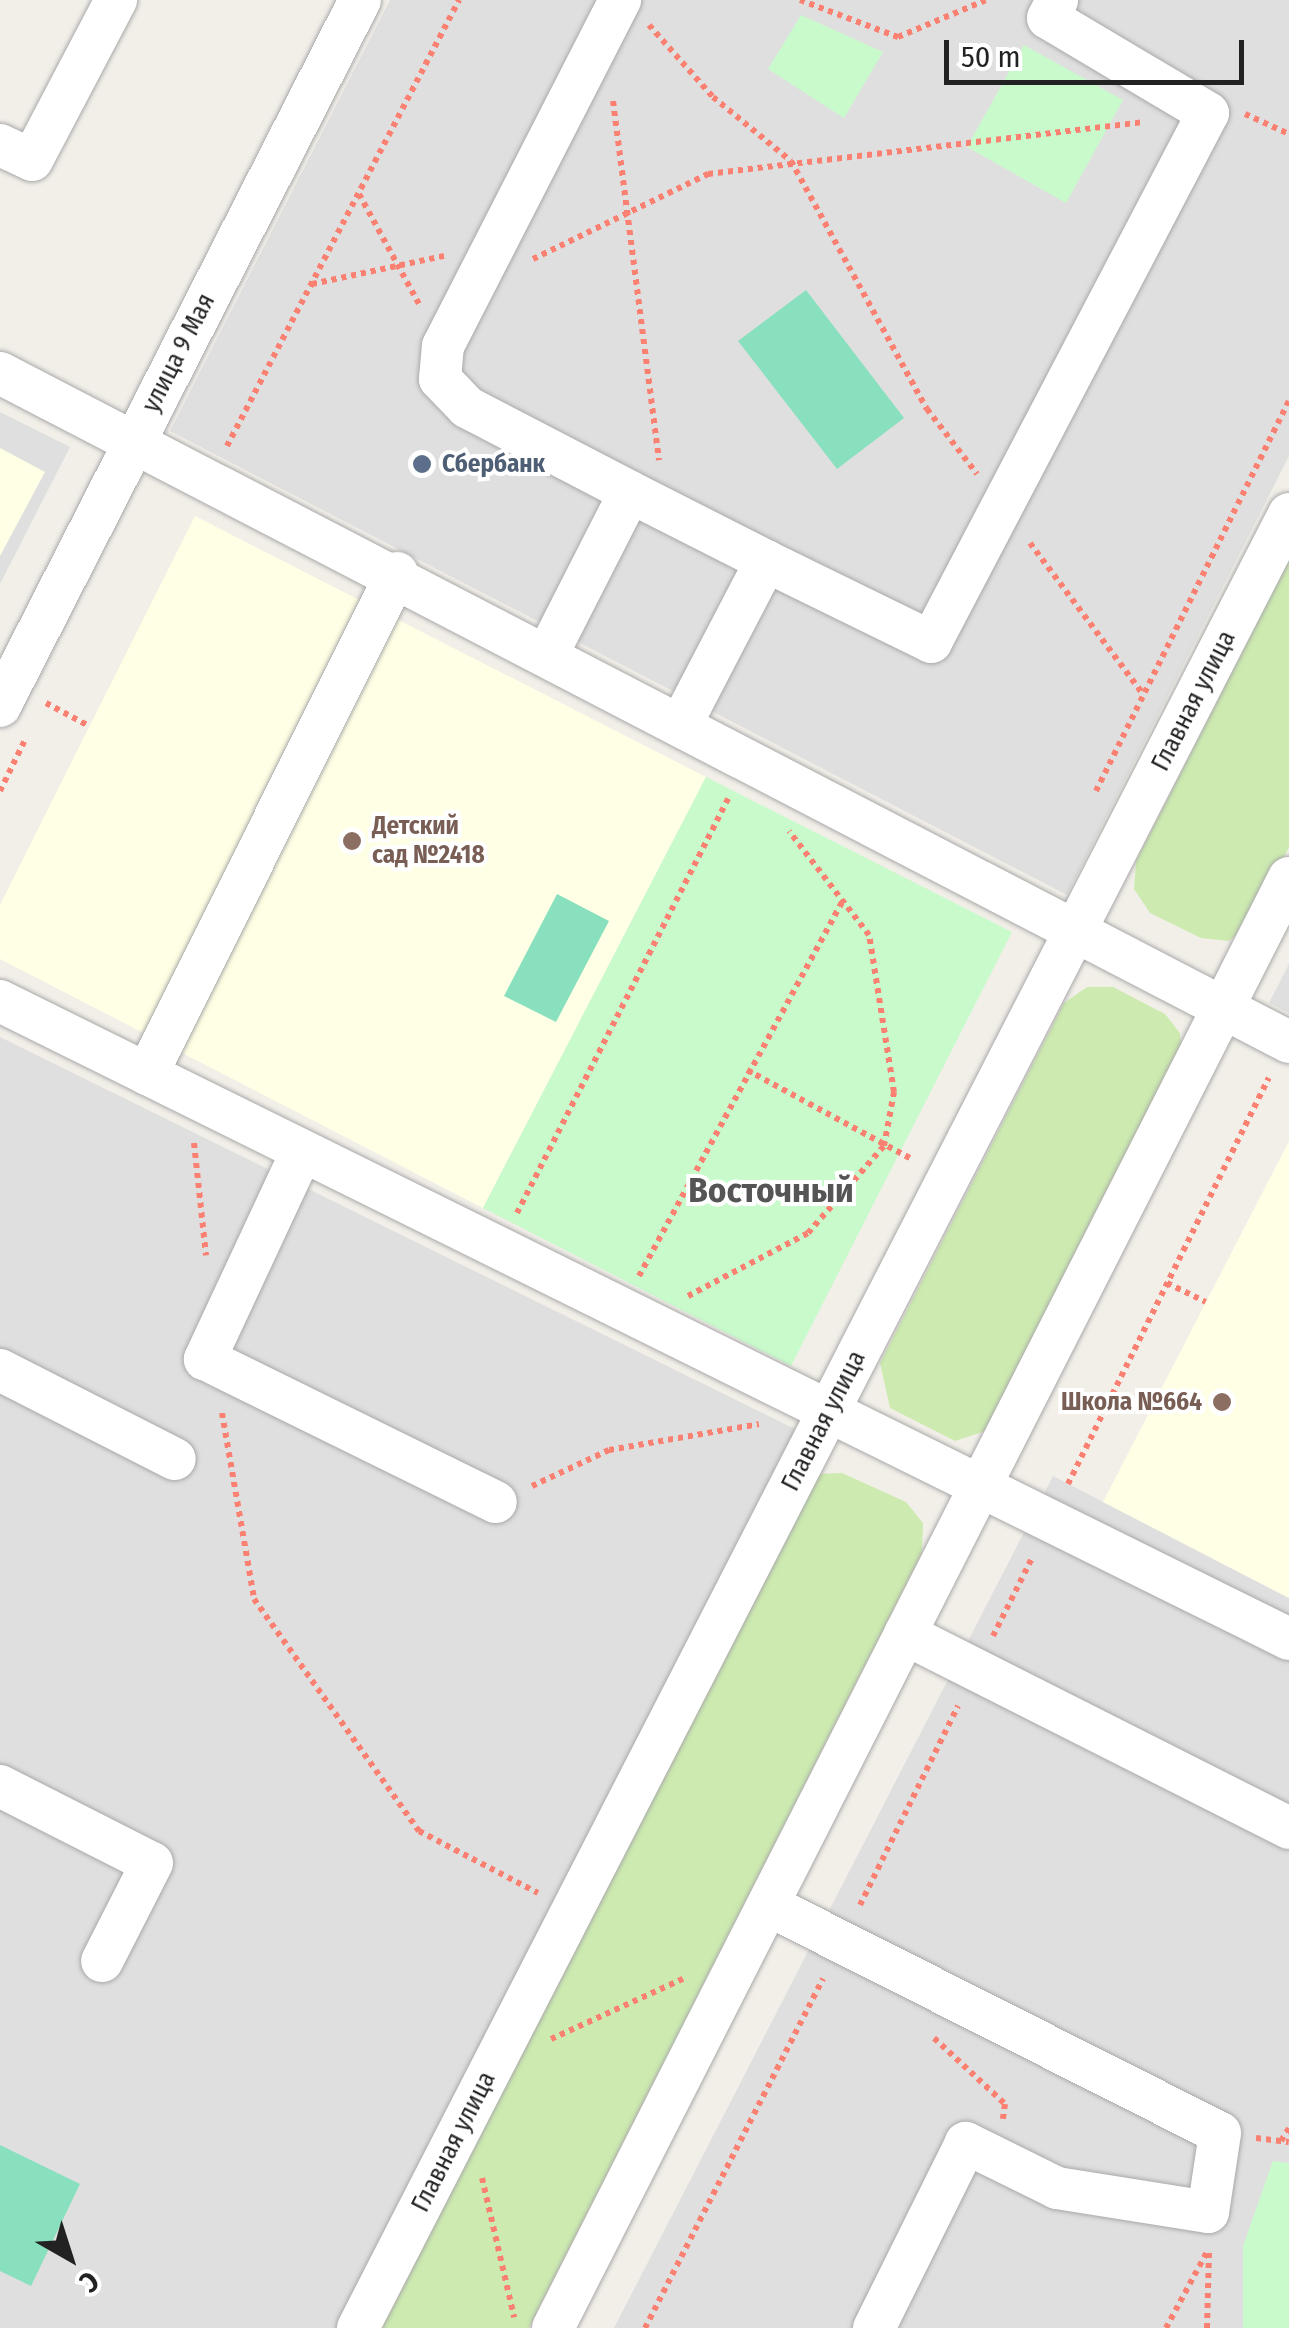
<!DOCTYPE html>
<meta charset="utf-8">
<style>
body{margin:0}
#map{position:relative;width:1289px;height:2328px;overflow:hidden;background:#f2efe9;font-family:"Fira Sans Condensed",sans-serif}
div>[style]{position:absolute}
.residential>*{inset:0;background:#e0dfdf}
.education>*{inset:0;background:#ffffe5}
.grass>*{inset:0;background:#cdebb0}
.park>*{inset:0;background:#c8facc}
.pitch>*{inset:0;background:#88e0be}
.path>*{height:6px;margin-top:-3px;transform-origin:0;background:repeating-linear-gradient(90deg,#fa8072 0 5px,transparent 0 10px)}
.roads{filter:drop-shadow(0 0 2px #a9a9a9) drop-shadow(0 0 2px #a9a9a9)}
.minor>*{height:42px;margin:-21px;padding:0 21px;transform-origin:21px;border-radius:21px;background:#fff}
.dots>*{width:28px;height:28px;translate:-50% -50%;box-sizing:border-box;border:5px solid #fff;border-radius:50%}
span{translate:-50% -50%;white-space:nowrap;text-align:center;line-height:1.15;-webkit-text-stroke:8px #fff;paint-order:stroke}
.street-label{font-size:25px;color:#222}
.service-label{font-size:25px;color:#4e5e75;font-weight:700}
.left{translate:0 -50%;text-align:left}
.education-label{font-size:25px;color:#785e54;font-weight:700}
.right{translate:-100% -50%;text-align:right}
.district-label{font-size:35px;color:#555;font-weight:700}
.north{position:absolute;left:20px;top:2208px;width:100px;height:100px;-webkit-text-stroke:8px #fff;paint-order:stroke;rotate:141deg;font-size:28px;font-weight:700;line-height:40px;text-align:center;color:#222}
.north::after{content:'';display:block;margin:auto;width:35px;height:45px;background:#222;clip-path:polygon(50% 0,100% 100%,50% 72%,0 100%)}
.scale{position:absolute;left:944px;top:40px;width:300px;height:45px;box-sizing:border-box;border:5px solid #222;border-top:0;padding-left:12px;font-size:30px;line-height:35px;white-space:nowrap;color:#222;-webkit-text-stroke:8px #fff;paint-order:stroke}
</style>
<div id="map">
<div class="residential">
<div style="clip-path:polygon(390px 0,1289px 0,1289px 456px,1067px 895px,170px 431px)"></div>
<div style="clip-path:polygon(0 412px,70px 447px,0 584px)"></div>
<div style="clip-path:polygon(1289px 964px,1289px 1013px,1269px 1003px)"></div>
<div style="clip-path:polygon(0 1037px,799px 1431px,347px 2328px,0 2328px)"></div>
<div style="clip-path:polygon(1053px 1476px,1289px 1598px,1289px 2328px,614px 2328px)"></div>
</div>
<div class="education">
<div style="clip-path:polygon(0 448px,45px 472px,0 556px)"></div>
<div style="clip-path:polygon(195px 516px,706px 777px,483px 1208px,0 959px,0 905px)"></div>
<div style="clip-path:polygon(1289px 1141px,1289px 1598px,1103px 1502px)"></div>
</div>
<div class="grass">
<div style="clip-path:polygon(1289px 560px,1289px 847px,1252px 921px,1229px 941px,1201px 938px,1150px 913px,1134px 889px,1136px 861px)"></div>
<div style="clip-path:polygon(1087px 987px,1113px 987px,1165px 1014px,1180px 1033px,1183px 1065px,998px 1427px,955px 1441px,890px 1408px,880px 1363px,1064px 1003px)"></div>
<div style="clip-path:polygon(842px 1473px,906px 1502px,923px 1523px,922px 1553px,529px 2328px,374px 2328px,814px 1474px)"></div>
</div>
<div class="park">
<div style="clip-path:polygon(801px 15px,883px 52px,844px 118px,768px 69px)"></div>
<div style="clip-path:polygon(1024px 45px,1123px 100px,1066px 203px,967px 147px)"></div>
<div style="clip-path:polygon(706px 777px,1012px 932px,791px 1366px,483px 1208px)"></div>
<div style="clip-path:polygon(1273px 2161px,1289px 2163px,1289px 2328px,1243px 2328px,1243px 2246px)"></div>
</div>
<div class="pitch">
<div style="clip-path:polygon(806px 290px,904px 418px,837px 469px,738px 341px)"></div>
<div style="clip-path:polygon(557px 894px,609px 921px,556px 1022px,504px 996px)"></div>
<div style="clip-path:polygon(0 2145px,80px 2184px,31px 2286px,0 2271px)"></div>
</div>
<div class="path">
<div style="left:800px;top:0;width:105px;rotate:20.7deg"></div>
<div style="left:898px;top:37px;width:95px;rotate:-22.8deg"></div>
<div style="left:649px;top:25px;width:96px;rotate:48.4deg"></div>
<div style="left:713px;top:97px;width:101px;rotate:39.4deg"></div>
<div style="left:791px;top:161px;width:283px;rotate:61.3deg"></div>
<div style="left:927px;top:409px;width:82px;rotate:52.4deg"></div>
<div style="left:613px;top:101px;width:362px;rotate:82.7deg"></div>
<div style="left:1245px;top:114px;width:48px;rotate:24.4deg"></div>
<div style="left:359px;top:194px;width:128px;rotate:61.4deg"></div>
<div style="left:533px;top:259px;width:195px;rotate:-25.9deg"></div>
<div style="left:708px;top:174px;width:438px;rotate:-6.8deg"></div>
<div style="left:312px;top:284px;width:135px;rotate:-12deg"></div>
<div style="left:227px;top:446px;width:503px;rotate:-62.52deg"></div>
<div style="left:1030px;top:543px;width:189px;rotate:53.2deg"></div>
<div style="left:46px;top:703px;width:49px;rotate:28.1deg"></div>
<div style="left:0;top:791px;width:59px;rotate:-63.9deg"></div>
<div style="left:1096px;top:791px;width:435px;rotate:-63.7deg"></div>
<div style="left:747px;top:1070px;width:185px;rotate:28.4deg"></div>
<div style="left:194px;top:1143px;width:113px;rotate:83.9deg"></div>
<div style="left:517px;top:1213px;width:467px;rotate:-63deg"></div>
<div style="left:639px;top:1276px;width:429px;rotate:-61.5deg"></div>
<div style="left:1167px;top:1283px;width:43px;rotate:26deg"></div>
<div style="left:688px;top:1296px;width:136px;rotate:-27.7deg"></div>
<div style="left:808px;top:1233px;width:116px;rotate:-48.9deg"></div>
<div style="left:884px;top:1146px;width:55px;rotate:-79.5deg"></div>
<div style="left:894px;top:1092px;width:159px;rotate:-99deg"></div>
<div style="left:869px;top:935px;width:131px;rotate:-127.6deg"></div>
<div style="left:222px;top:1413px;width:189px;rotate:80.2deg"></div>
<div style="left:254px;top:1599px;width:285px;rotate:54.6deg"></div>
<div style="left:419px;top:1831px;width:134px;rotate:27.5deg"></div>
<div style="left:1068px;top:1484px;width:453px;rotate:-63.7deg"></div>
<div style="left:532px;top:1486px;width:85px;rotate:-25.1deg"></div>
<div style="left:609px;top:1450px;width:152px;rotate:-9.8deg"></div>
<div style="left:993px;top:1636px;width:87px;rotate:-63.4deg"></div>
<div style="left:860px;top:1905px;width:222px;rotate:-63.8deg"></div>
<div style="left:934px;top:2038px;width:97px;rotate:42.9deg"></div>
<div style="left:1005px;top:2104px;width:15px;rotate:98deg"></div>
<div style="left:551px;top:2039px;width:147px;rotate:-24.5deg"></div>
<div style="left:1256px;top:2138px;width:33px;rotate:7deg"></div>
<div style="left:1281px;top:2141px;width:15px;rotate:-58deg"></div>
<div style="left:482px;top:2178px;width:143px;rotate:77deg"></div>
<div style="left:645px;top:2328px;width:392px;rotate:-63deg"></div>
<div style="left:1166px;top:2328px;width:89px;rotate:-61.7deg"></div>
<div style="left:1207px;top:2328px;width:75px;rotate:-88.5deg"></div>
</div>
<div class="roads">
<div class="minor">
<div style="left:0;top:145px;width:35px;rotate:25deg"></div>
<div style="left:32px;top:160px;width:181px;rotate:-62.3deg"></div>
<div style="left:0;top:373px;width:1452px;rotate:27.43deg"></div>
<div style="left:630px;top:492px;width:153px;rotate:26.9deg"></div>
<div style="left:766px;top:561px;width:184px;rotate:117.5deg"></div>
<div style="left:766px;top:561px;width:184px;rotate:26.1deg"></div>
<div style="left:931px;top:642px;width:597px;rotate:-62.36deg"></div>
<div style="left:1208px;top:113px;width:186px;rotate:-149.3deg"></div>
<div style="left:1048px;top:18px;width:20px;rotate:-63deg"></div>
<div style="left:549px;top:651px;width:178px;rotate:-63deg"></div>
<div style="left:630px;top:492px;width:184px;rotate:-152.5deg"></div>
<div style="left:467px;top:407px;width:39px;rotate:-134deg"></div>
<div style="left:440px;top:379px;width:33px;rotate:-85deg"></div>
<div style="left:443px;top:346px;width:389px;rotate:-62.9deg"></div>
<div style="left:0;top:706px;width:792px;rotate:-62.98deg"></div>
<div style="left:0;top:1001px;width:1438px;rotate:26.33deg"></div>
<div style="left:147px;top:1074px;width:560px;rotate:-63.48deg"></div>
<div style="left:302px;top:1151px;width:230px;rotate:115deg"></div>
<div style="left:205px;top:1359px;width:324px;rotate:26.2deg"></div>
<div style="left:0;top:1370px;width:196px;rotate:27deg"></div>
<div style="left:905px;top:1634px;width:430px;rotate:26.8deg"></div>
<div style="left:0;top:1786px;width:170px;rotate:26.9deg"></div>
<div style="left:152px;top:1863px;width:110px;rotate:117deg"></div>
<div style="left:768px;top:1905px;width:506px;rotate:26.77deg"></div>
<div style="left:1220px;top:2133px;width:80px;rotate:98.6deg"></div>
<div style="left:1208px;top:2212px;width:153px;rotate:-171deg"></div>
<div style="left:1057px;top:2188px;width:102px;rotate:-153.7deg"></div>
<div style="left:966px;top:2143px;width:207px;rotate:116.4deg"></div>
<div style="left:358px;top:2328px;width:2039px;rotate:-62.83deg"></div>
<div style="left:553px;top:2328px;width:1626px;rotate:-63.09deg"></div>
</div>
</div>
<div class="dots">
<div style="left:422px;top:464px;background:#5c6f8a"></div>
<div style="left:352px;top:841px;background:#8d6e63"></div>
<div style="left:1222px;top:1402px;background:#8d6e63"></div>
</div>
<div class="street-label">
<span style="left:179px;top:353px;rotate:-63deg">улица 9 Мая</span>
<span style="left:1194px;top:701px;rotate:-63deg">Главная улица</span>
<span style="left:824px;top:1421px;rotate:-63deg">Главная улица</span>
<span style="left:454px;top:2142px;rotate:-63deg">Главная улица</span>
</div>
<div class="service-label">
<span class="left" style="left:442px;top:464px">Сбербанк</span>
</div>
<div class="education-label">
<span class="left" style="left:372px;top:841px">Детский<br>сад №2418</span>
<span class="right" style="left:1202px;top:1402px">Школа №664</span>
</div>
<div class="district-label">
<span style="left:771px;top:1190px">Восточный</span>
</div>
<div class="north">С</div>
<div class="scale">50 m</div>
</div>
